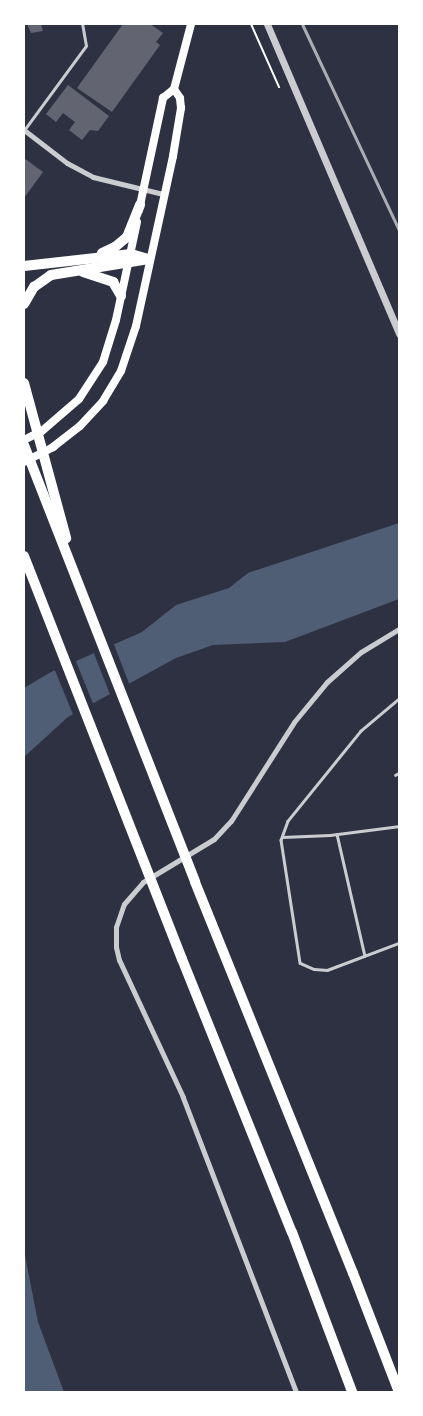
<!DOCTYPE html>
<style>
body{margin:0}
#map{position:relative;width:423px;height:1416px;overflow:hidden;background:#2d3142;font-family:"Noto Serif",serif}
div>[style]{position:absolute}
.water>*{inset:0;background:#4f5d75}
.pier>*{inset:0;background:#2d3142}
.building>*{inset:0;background:#626471}
.path>*{height:2px;margin:-1px;padding:0 1px;transform-origin:1px;border-radius:1px;background:#fff}
.service>*{height:2.5px;margin:-1.25px;padding:0 1.25px;transform-origin:1.25px;border-radius:1.25px;background:#caccd0}
.minor>*{height:5px;margin:-2.5px;padding:0 2.5px;transform-origin:2.5px;border-radius:2.5px;background:#caccd0}
.tertiary>*{height:7px;margin:-3.5px;padding:0 3.5px;transform-origin:3.5px;border-radius:3.5px;background:#caccd0}
.secondary>*{height:8px;margin:-4px;padding:0 4px;transform-origin:4px;border-radius:4px;background:#fff}
.motorway>*{height:10px;margin:-5px;padding:0 5px;transform-origin:5px;border-radius:5px;background:#fff}
.rail>*{height:3px;margin:-1.5px;padding:0 1.5px;transform-origin:1.5px;border-radius:1.5px;background:#abadb3}
span{translate:-50% -50%;white-space:nowrap;text-align:center;line-height:1.15;-webkit-text-stroke:4px #fff;paint-order:stroke}
.frame{position:absolute;inset:0;border:25px solid #fff;pointer-events:none}
</style>
<div id="map">
<div class="water">
<div style="clip-path:polygon(399px 523px,399px 599px,285px 642px,213px 645px,176px 658px,68px 717px,24px 757px,24px 688px,51px 672px,142px 632px,176px 605px,229px 588px,248px 573px)"></div>
<div style="clip-path:polygon(24px 1250px,38px 1322px,64px 1392px,24px 1392px)"></div>
</div>
<div class="pier">
<div style="clip-path:polygon(113px 642px,130px 686px,111px 697px,93px 651px)"></div>
<div style="clip-path:polygon(75px 659px,94px 706px,74px 717px,54px 668px)"></div>
</div>
<div class="building">
<div style="clip-path:polygon(27px 24px,41px 24px,43px 31px,31px 33px)"></div>
<div style="clip-path:polygon(123px 24px,150px 24px,163px 33px,156px 42px,160px 45px,112px 112px,77px 88px)"></div>
<div style="clip-path:polygon(68px 85px,109px 116px,98px 131px,90px 130px,82px 140px,69px 130px,75px 122px,63px 113px,56px 122px,46px 114px)"></div>
<div style="clip-path:polygon(24px 158px,43px 172px,24px 198px)"></div>
</div>
<div class="path">
<div style="left:251px;top:24px;width:69px;rotate:66deg"></div>
</div>
<div class="service">
<div style="left:25px;top:129px;width:103px;rotate:-53.7deg"></div>
<div style="left:86px;top:46px;width:22px;rotate:-100deg"></div>
<div style="left:399px;top:699px;width:50px;rotate:139.9deg"></div>
<div style="left:361px;top:731px;width:116px;rotate:129deg"></div>
<div style="left:288px;top:821px;width:20px;rotate:110deg"></div>
<div style="left:281px;top:840px;width:124px;rotate:81.2deg"></div>
<div style="left:300px;top:963px;width:15px;rotate:23deg"></div>
<div style="left:314px;top:969px;width:13px;rotate:4deg"></div>
<div style="left:327px;top:970px;width:77px;rotate:-20.6deg"></div>
<div style="left:395px;top:775px;width:4px;rotate:-27deg"></div>
<div style="left:337px;top:834px;width:125px;rotate:77.1deg"></div>
<div style="left:282px;top:837px;width:48px;rotate:-2.4deg"></div>
<div style="left:330px;top:835px;width:70px;rotate:-7.4deg"></div>
</div>
<div class="minor">
<div style="left:24px;top:130px;width:54px;rotate:37.5deg"></div>
<div style="left:67px;top:163px;width:30px;rotate:28deg"></div>
<div style="left:93px;top:177px;width:72px;rotate:13.7deg"></div>
<div style="left:296px;top:1392px;width:316px;rotate:-111deg"></div>
<div style="left:183px;top:1097px;width:151px;rotate:-115deg"></div>
<div style="left:119px;top:960px;width:13px;rotate:-103deg"></div>
<div style="left:116px;top:947px;width:20px;rotate:-90deg"></div>
<div style="left:116px;top:927px;width:24px;rotate:-71deg"></div>
<div style="left:124px;top:904px;width:29px;rotate:-49deg"></div>
<div style="left:143px;top:882px;width:83px;rotate:-31.2deg"></div>
<div style="left:214px;top:839px;width:25px;rotate:-47deg"></div>
<div style="left:231px;top:821px;width:117px;rotate:-57.5deg"></div>
<div style="left:294px;top:722px;width:52px;rotate:-50.5deg"></div>
<div style="left:327px;top:682px;width:45px;rotate:-41.4deg"></div>
<div style="left:361px;top:652px;width:44px;rotate:-31.2deg"></div>
</div>
<div class="tertiary">
<div style="left:267px;top:24px;width:337px;rotate:66.9deg"></div>
</div>
<div class="secondary">
<div style="left:139px;top:210px;width:115px;rotate:-77.9deg"></div>
<div style="left:163px;top:98px;width:14px;rotate:-39deg"></div>
<div style="left:174px;top:89px;width:67px;rotate:-75.3deg"></div>
<div style="left:24px;top:440px;width:20px;rotate:-27deg"></div>
<div style="left:42px;top:431px;width:49px;rotate:-40.9deg"></div>
<div style="left:79px;top:399px;width:44px;rotate:-57deg"></div>
<div style="left:103px;top:362px;width:44px;rotate:-72.8deg"></div>
<div style="left:116px;top:320px;width:100px;rotate:-77.9deg"></div>
<div style="left:24px;top:462px;width:33px;rotate:-27deg"></div>
<div style="left:53px;top:447px;width:34px;rotate:-38deg"></div>
<div style="left:80px;top:426px;width:34px;rotate:-47deg"></div>
<div style="left:103px;top:401px;width:35px;rotate:-59deg"></div>
<div style="left:121px;top:371px;width:47px;rotate:-71.6deg"></div>
<div style="left:136px;top:326px;width:174px;rotate:-77.7deg"></div>
<div style="left:173px;top:156px;width:49px;rotate:-80.5deg"></div>
<div style="left:181px;top:108px;width:10px;rotate:-96deg"></div>
<div style="left:180px;top:98px;width:11px;rotate:-124deg"></div>
</div>
<div class="motorway">
<div style="left:102px;top:253px;width:14px;rotate:-25deg"></div>
<div style="left:115px;top:247px;width:16px;rotate:-40deg"></div>
<div style="left:127px;top:237px;width:35px;rotate:-68deg"></div>
<div style="left:24px;top:266px;width:108px;rotate:-6.4deg"></div>
<div style="left:131px;top:254px;width:18px;rotate:16deg"></div>
<div style="left:83px;top:272px;width:32px;rotate:18deg"></div>
<div style="left:113px;top:282px;width:16px;rotate:60deg"></div>
<div style="left:24px;top:304px;width:20px;rotate:-60deg"></div>
<div style="left:34px;top:287px;width:21px;rotate:-35deg"></div>
<div style="left:51px;top:275px;width:99px;rotate:-9.3deg"></div>
<div style="left:24px;top:383px;width:161px;rotate:74.8deg"></div>
<div style="left:24px;top:445px;width:469px;rotate:68.6deg"></div>
<div style="left:195px;top:882px;width:422px;rotate:68deg"></div>
<div style="left:353px;top:1273px;width:128px;rotate:68.9deg"></div>
<div style="left:24px;top:556px;width:433px;rotate:68.6deg"></div>
<div style="left:182px;top:959px;width:294px;rotate:68.1deg"></div>
<div style="left:292px;top:1232px;width:171px;rotate:69.4deg"></div>
</div>
<div class="rail">
<div style="left:302px;top:24px;width:228px;rotate:64.8deg"></div>
</div>
<div class="frame"></div>
</div>
